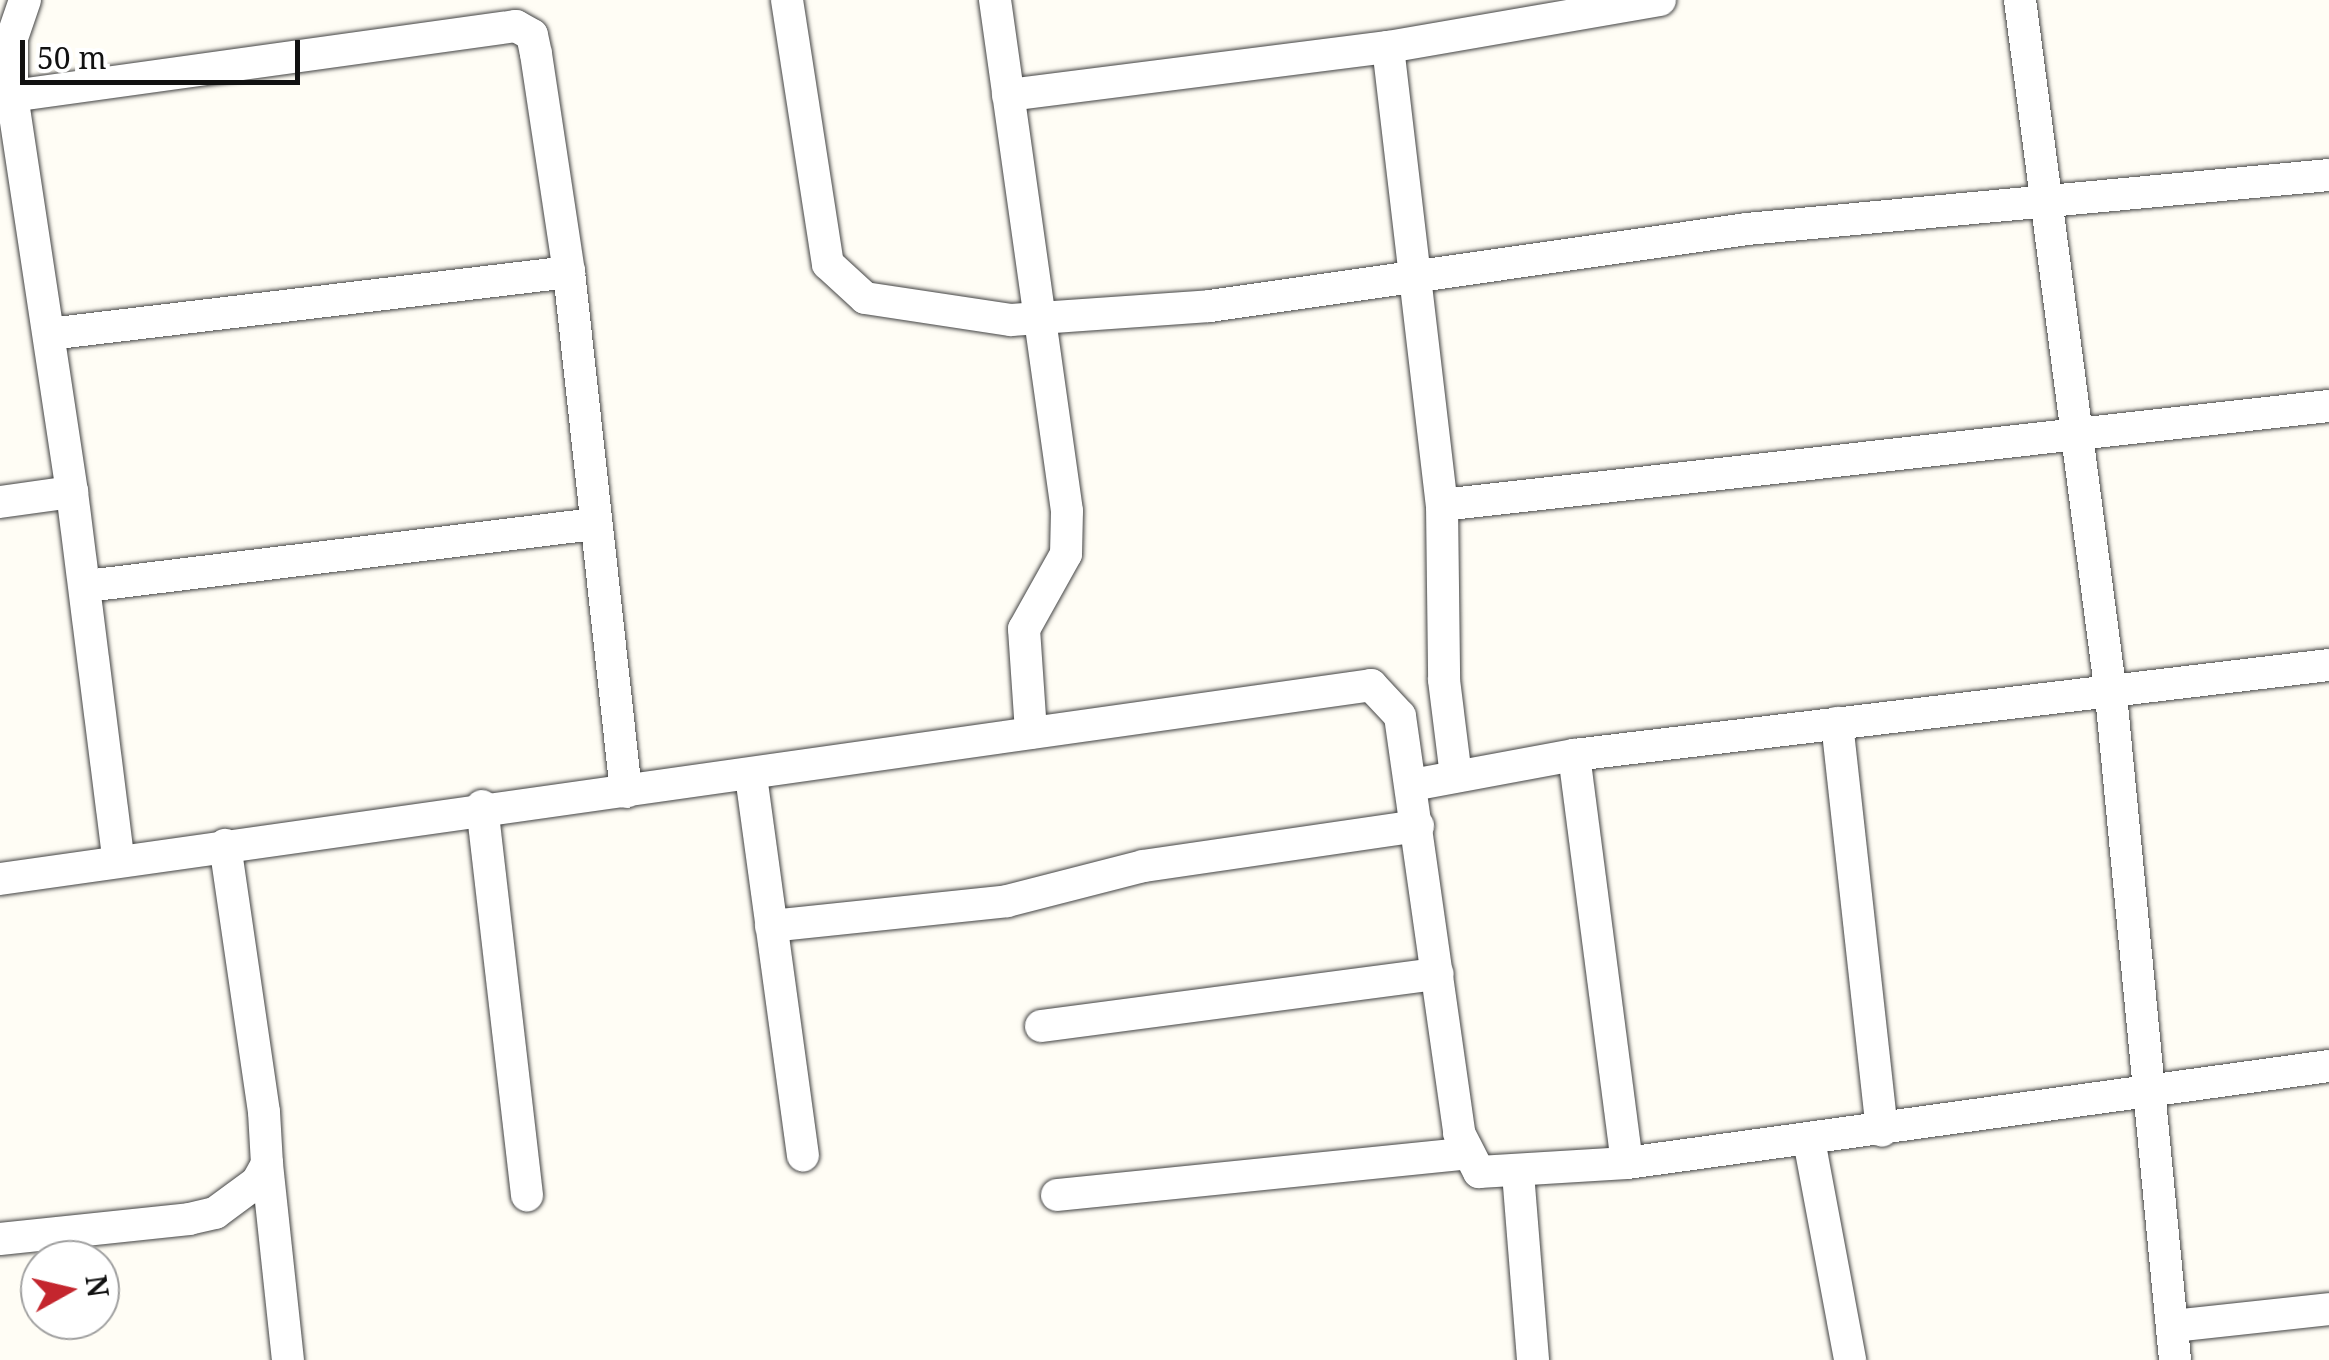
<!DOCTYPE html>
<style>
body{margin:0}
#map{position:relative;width:2329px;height:1360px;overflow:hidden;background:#fffdf5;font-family:"Noto Serif",serif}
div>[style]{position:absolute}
.roads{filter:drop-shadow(0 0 2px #444) drop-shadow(0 0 2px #444)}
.minor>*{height:32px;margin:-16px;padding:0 16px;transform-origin:16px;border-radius:16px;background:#fff}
span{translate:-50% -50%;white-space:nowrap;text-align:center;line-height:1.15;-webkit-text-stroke:10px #fff;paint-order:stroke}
.north{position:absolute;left:20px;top:1240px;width:100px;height:100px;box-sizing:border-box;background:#fff;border:2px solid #a0a0a0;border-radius:50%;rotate:82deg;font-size:28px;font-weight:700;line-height:40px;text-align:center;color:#111}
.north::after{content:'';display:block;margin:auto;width:35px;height:45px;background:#c4262e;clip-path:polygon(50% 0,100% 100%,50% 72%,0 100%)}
.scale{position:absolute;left:20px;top:40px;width:280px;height:45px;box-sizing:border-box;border:5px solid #111;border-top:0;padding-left:12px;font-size:30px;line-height:35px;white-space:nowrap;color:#111;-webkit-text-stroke:8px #fff;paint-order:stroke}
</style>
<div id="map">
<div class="roads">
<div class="minor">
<div style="left:787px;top:0;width:267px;rotate:81.2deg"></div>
<div style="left:828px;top:264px;width:50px;rotate:42.6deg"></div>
<div style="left:865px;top:298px;width:148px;rotate:8.6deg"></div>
<div style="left:1011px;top:320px;width:199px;rotate:-4deg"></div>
<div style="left:1210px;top:306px;width:542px;rotate:-8.16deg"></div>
<div style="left:1747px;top:229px;width:584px;rotate:-5.3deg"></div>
<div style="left:995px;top:0;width:516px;rotate:81.98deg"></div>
<div style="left:1067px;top:511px;width:43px;rotate:91.3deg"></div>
<div style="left:1066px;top:554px;width:86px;rotate:119.2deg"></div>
<div style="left:1024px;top:629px;width:104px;rotate:86.1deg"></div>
<div style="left:2020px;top:0;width:701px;rotate:82.54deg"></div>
<div style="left:2111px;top:695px;width:668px;rotate:84.5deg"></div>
<div style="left:1388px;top:47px;width:461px;rotate:83.3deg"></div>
<div style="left:1442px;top:505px;width:175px;rotate:89.3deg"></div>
<div style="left:1444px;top:680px;width:97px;rotate:82.9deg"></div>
<div style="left:1008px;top:95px;width:383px;rotate:-7.2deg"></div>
<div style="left:1388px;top:47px;width:276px;rotate:-9.8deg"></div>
<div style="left:12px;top:96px;width:58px;rotate:-90deg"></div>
<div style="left:12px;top:38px;width:40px;rotate:-71.1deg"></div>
<div style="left:49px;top:334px;width:524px;rotate:-6.8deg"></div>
<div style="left:72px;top:492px;width:369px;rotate:82.8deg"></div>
<div style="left:0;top:502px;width:73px;rotate:-7.9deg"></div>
<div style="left:72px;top:492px;width:401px;rotate:-98.6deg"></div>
<div style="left:12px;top:96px;width:509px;rotate:-7.91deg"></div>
<div style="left:516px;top:26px;width:18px;rotate:29deg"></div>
<div style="left:532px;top:35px;width:19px;rotate:78deg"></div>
<div style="left:536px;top:54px;width:220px;rotate:81.4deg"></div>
<div style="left:569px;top:272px;width:523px;rotate:83.74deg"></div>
<div style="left:1442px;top:505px;width:893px;rotate:-6.37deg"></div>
<div style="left:87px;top:586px;width:511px;rotate:-6.97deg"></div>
<div style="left:1837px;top:723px;width:410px;rotate:83.7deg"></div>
<div style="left:1574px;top:755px;width:411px;rotate:82.6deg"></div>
<div style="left:751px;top:776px;width:383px;rotate:82.2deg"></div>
<div style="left:1412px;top:785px;width:165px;rotate:-10.5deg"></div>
<div style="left:1574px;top:755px;width:760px;rotate:-6.8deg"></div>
<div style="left:482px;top:806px;width:392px;rotate:83.4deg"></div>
<div style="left:0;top:879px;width:1385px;rotate:-8.05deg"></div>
<div style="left:1371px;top:685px;width:42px;rotate:46.9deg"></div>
<div style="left:1400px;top:716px;width:421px;rotate:81.9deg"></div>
<div style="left:1459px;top:1133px;width:44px;rotate:62.9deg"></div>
<div style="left:1479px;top:1172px;width:148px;rotate:-3.5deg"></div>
<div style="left:1627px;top:1163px;width:709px;rotate:-7.87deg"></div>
<div style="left:771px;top:926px;width:237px;rotate:-6deg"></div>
<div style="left:1007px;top:901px;width:140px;rotate:-14.4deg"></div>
<div style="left:1143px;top:866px;width:278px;rotate:-8.3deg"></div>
<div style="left:1041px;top:1026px;width:400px;rotate:-7.5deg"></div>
<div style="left:1809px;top:1140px;width:224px;rotate:79.4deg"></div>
<div style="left:267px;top:1164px;width:197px;rotate:83.9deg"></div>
<div style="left:1518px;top:1173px;width:188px;rotate:85.4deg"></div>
<div style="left:1057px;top:1195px;width:409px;rotate:-5.8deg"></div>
<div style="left:0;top:1239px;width:190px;rotate:-6deg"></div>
<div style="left:189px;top:1219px;width:27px;rotate:-13deg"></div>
<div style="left:215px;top:1213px;width:52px;rotate:-36.4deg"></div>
<div style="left:257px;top:1182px;width:21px;rotate:-61deg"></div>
<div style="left:267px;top:1164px;width:52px;rotate:-93.3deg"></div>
<div style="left:264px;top:1112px;width:270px;rotate:-98.3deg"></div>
<div style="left:2173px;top:1326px;width:157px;rotate:-6.2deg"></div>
</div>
</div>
<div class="north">N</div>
<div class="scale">50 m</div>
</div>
